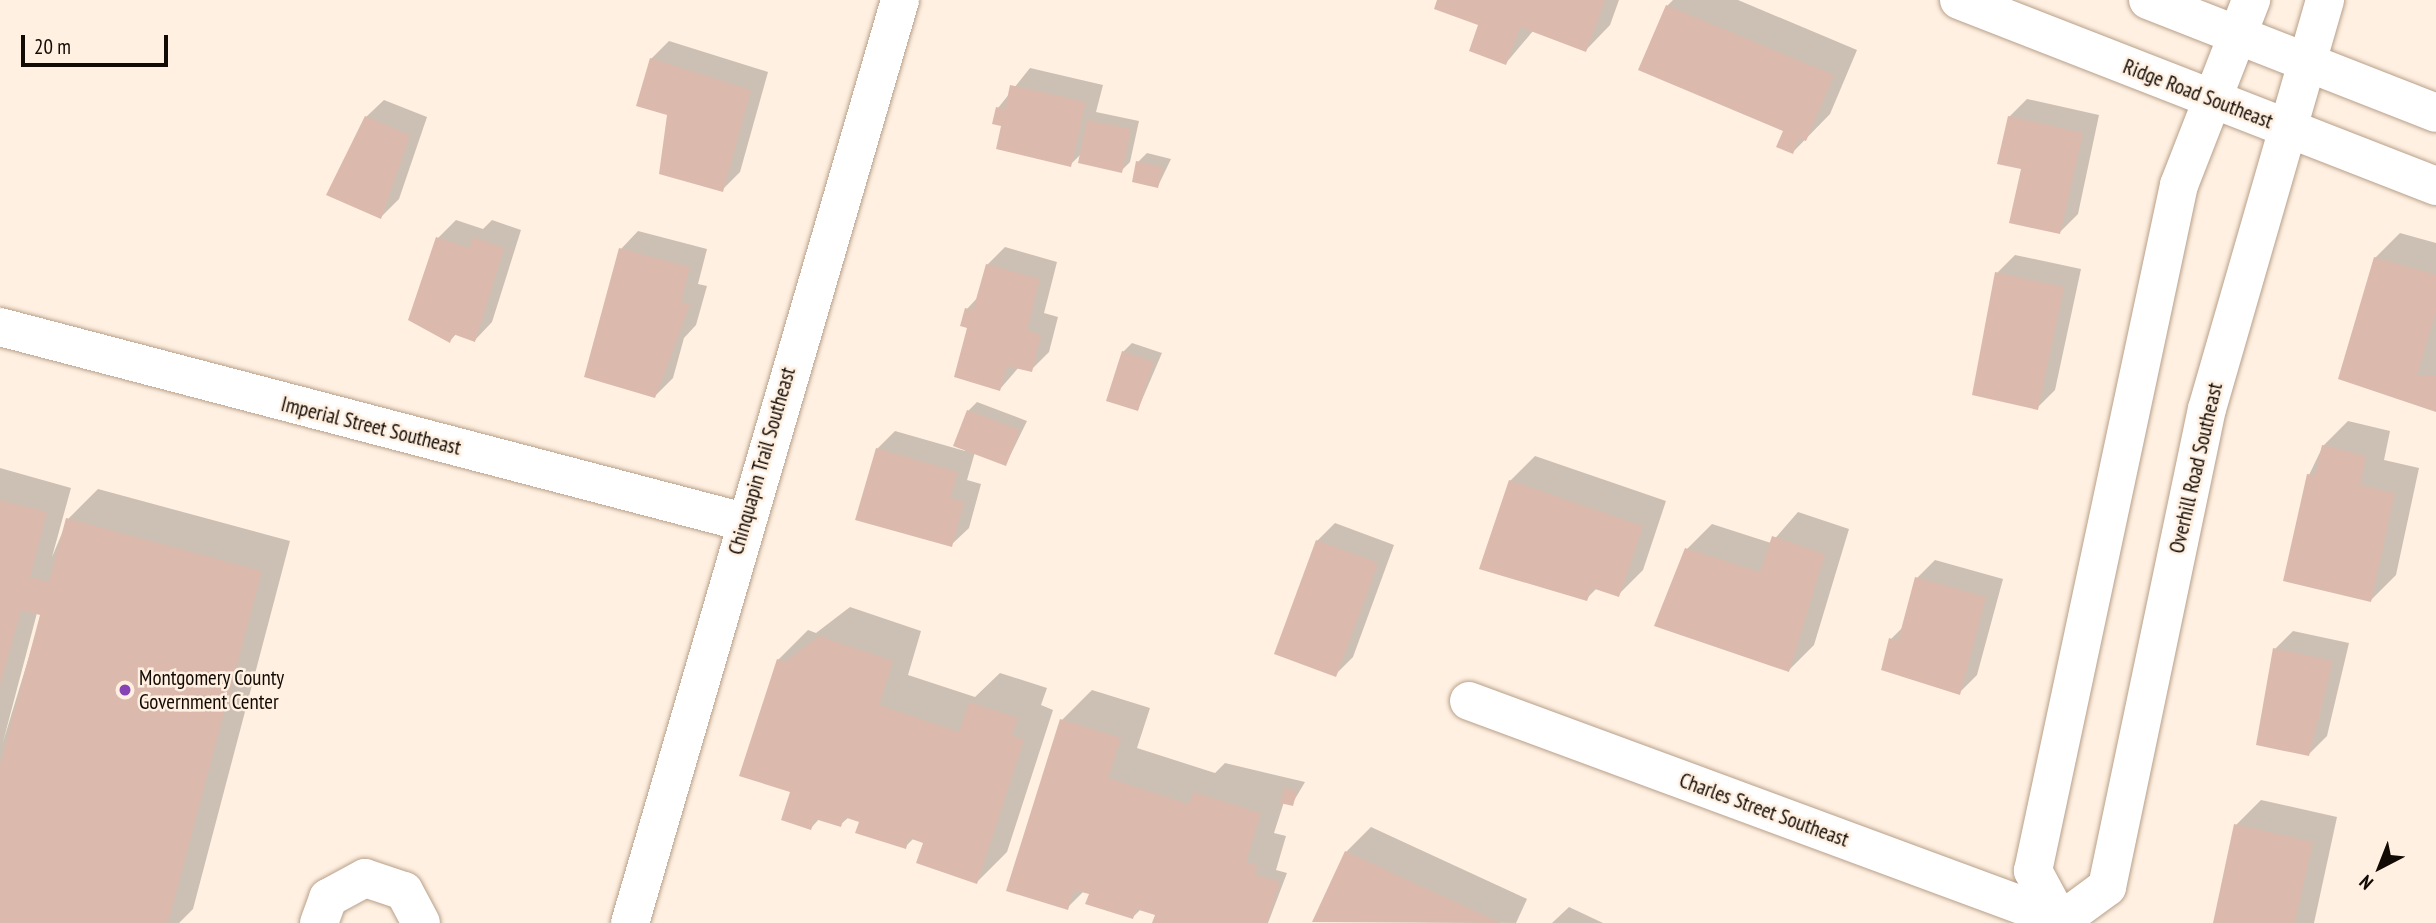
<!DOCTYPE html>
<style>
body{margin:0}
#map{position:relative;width:2436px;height:923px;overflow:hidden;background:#fff0e1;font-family:"PT Sans Narrow",sans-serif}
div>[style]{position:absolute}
.shadow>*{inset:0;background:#0003}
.building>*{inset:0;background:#dbbaad}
.roads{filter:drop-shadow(0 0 2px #b8a08a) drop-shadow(0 0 2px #b8a08a)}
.minor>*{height:38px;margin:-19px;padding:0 19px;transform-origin:19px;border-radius:19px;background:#fff}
.dots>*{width:19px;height:19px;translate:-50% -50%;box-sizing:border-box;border:4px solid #fff0e1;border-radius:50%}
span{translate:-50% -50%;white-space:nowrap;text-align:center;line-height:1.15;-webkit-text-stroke:5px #fff0e1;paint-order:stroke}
.street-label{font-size:21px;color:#120a04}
.poi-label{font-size:21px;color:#120a04}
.left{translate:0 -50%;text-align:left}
.north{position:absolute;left:2345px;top:832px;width:70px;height:70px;-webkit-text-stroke:5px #fff0e1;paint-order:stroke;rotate:222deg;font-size:19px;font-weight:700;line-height:28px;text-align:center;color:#120a04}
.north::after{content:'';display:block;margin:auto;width:24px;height:32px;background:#120a04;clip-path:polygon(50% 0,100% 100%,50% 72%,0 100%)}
.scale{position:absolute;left:21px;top:35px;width:147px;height:32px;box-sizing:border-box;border:4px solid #120a04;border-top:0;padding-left:9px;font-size:21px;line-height:24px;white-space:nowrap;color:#120a04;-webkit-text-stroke:5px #fff0e1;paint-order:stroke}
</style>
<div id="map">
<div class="shadow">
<div style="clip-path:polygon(1438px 0,1619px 0,1610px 25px,1586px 50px,1533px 31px,1506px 63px,1480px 24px)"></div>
<div style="clip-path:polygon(1673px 0,1738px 0,1857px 50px,1830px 114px,1793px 152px,1785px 130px,1667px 6px)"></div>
<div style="clip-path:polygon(669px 41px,768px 72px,740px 172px,722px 190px,669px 114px,651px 59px)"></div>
<div style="clip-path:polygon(1030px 68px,1103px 85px,1096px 112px,1139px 121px,1130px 162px,1121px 171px,1082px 153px,1070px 165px,1004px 124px,998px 108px)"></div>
<div style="clip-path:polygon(2027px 99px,2099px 115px,2078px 214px,2060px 232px,2023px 168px,2009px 117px)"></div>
<div style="clip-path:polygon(384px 100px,427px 117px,399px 199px,381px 217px,366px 117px)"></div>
<div style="clip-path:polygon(1147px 153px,1171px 159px,1158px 186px,1138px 162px)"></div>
<div style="clip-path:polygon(456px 220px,483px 229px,492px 220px,521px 230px,492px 322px,475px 340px,457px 333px,450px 341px,410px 319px,438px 238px)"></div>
<div style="clip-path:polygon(638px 231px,707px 249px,698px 284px,707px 286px,696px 325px,684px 338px,673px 378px,655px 396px,621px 249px)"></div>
<div style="clip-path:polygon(2400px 233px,2436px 243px,2436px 409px,2340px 378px,2375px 258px)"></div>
<div style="clip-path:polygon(1005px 247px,1057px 262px,1044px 313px,1058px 317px,1049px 352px,1031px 370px,1019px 367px,1000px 389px,967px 309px,979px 296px,987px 265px)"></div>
<div style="clip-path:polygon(2015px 255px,2081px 269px,2055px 390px,2037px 408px,1997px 273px)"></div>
<div style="clip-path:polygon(1132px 343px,1162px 353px,1138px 409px,1123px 352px)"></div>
<div style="clip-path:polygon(977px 402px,1027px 421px,1006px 464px,975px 452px,967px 480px,981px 484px,969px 528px,951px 545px,877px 449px,895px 431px,965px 451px,968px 411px)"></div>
<div style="clip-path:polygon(2348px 421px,2390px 431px,2384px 460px,2419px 468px,2396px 575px,2371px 600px,2309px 475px,2323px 446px)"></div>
<div style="clip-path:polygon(1535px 456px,1666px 501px,1643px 570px,1618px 595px,1597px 588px,1586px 599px,1510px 481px)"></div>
<div style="clip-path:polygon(evenodd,0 468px,71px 488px,52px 557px,68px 519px,98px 489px,290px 541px,193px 909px,179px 923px,0 923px,0 468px,37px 613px,42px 614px,3px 742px,37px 613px)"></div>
<div style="clip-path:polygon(1798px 512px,1849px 529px,1814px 645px,1789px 670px,1687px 549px,1712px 524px,1771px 543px)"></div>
<div style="clip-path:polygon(1335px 523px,1394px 545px,1353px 657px,1335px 675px,1317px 541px)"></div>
<div style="clip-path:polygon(1935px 560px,2003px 579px,1977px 675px,1959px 693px,1891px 639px,1904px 626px,1917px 578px)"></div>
<div style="clip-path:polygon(850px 607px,921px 631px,908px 675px,975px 697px,1000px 673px,1047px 688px,1041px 705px,1053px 710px,1007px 852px,977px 882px,925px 842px,914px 838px,905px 847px,861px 821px,849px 817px,840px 825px,820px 818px,811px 828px,792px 791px,778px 660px,808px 630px,816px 633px)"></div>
<div style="clip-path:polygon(2293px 631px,2349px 643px,2327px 736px,2309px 754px,2275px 649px)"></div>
<div style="clip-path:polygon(1092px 690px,1150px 708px,1137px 748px,1215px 773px,1225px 763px,1305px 782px,1292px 804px,1284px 802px,1274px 833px,1286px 836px,1276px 870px,1287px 873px,1268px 923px,1154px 923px,1158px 914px,1141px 909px,1133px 917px,1084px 891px,1067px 908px,1008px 890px,1062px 720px)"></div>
<div style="clip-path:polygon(2261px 800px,2337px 817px,2314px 923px,2218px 923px,2236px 825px)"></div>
<div style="clip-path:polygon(1371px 827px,1527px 899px,1516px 923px,1315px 921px,1346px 852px)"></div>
<div style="clip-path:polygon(1569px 907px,1603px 923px,1552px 923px)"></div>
</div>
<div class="building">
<div style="clip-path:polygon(1437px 0,1605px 0,1586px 52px,1520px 27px,1506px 65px,1469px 51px,1478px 25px,1434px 9px)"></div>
<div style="clip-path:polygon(1666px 5px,1834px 75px,1806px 141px,1799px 138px,1793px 154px,1776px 147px,1783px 131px,1638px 70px)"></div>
<div style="clip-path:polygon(650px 58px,751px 90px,723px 192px,659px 174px,667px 115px,636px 106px)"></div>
<div style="clip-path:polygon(1010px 85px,1086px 102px,1071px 167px,996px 149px,1001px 126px,992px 124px,996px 107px,1005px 109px)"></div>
<div style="clip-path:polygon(365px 116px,410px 135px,381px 219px,326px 195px)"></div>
<div style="clip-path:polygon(2008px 116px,2083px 133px,2060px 234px,2009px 223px,2021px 169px,1997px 164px)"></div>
<div style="clip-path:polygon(1087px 120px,1131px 129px,1122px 173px,1078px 163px)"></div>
<div style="clip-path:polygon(1136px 161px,1163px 167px,1158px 188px,1132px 182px)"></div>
<div style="clip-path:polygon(436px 237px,469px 248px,473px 237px,504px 248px,475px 342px,453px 334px,450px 343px,408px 320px)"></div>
<div style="clip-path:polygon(619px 248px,690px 267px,681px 302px,690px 304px,655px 398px,584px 377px)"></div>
<div style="clip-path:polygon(2374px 257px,2436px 275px,2436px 312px,2417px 375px,2436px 375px,2436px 412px,2338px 379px)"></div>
<div style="clip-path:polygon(986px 264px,1040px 279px,1027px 330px,1041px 335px,1032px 372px,1007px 366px,1000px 391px,954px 377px,967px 328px,960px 326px,965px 308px,973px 310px)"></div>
<div style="clip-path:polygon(1995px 272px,2064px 287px,2038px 410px,1972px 395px)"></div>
<div style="clip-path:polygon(1122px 351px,1154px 362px,1138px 411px,1106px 401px)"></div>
<div style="clip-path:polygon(967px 410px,1020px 430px,1006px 466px,953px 446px)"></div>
<div style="clip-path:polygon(2322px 445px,2366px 456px,2360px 485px,2395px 493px,2371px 602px,2283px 581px,2307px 474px,2315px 475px)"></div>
<div style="clip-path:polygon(876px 448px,958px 472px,950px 498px,964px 502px,952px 547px,855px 520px)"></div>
<div style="clip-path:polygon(1509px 480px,1643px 526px,1619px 597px,1592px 588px,1587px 601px,1479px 569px)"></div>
<div style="clip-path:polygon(0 500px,47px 512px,30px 577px,49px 582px,66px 518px,262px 571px,168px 923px,0 923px,0 765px,40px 615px,21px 610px,0 686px)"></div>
<div style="clip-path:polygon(1772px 536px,1825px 554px,1789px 672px,1654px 626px,1685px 548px,1760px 572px)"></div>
<div style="clip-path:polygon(1316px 540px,1378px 563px,1336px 677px,1274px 654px)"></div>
<div style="clip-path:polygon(1915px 577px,1986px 597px,1960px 695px,1881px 670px,1889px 638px,1898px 641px)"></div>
<div style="clip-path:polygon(819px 636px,893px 661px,879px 705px,959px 732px,969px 702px,1018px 718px,1012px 735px,1024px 740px,977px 884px,916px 863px,923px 843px,909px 838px,906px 849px,855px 833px,859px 822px,844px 817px,841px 827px,815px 819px,811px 830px,781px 820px,790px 792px,739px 776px,777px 659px,785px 662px)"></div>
<div style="clip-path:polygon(2273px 648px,2333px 661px,2309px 756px,2256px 745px)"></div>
<div style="clip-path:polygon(1060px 719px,1121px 738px,1108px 778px,1189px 804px,1193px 792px,1261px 813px,1246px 862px,1258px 866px,1255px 874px,1280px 882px,1267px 923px,1152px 923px,1155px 915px,1136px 909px,1133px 919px,1085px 904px,1089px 894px,1074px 890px,1068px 910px,1006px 891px)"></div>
<div style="clip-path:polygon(1284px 788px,1297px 791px,1293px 806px,1280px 803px)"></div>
<div style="clip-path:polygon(2234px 824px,2313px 842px,2295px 923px,2213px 923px)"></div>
<div style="clip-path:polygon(1345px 851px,1501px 923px,1312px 922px)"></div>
</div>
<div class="roads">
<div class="minor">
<div style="left:1959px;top:0;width:512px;rotate:21.3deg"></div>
<div style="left:2148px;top:0;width:309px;rotate:21.4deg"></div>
<div style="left:0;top:327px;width:769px;rotate:14.69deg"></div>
<div style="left:1469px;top:701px;width:629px;rotate:20.28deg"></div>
<div style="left:2059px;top:919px;width:55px;rotate:-118.4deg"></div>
<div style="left:2033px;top:871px;width:701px;rotate:-77.99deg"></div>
<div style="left:2179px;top:185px;width:199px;rotate:-68.7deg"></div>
<div style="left:319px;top:923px;width:27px;rotate:-70deg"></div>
<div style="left:328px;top:898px;width:42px;rotate:-28.4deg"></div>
<div style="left:365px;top:878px;width:41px;rotate:18.4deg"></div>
<div style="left:404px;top:891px;width:36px;rotate:62deg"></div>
<div style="left:630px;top:923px;width:962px;rotate:-73.69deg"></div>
<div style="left:2058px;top:923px;width:61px;rotate:-36.3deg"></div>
<div style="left:2107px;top:887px;width:488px;rotate:-78.2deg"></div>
<div style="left:2207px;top:409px;width:426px;rotate:-73.9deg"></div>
</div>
</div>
<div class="dots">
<div style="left:125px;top:690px;background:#8842b5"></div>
</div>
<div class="street-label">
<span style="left:2198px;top:94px;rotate:21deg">Ridge Road Southeast</span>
<span style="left:371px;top:426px;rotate:14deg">Imperial Street Southeast</span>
<span style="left:762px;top:461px;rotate:-74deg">Chinquapin Trail Southeast</span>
<span style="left:2196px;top:468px;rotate:-77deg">Overhill Road Southeast</span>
<span style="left:1764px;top:810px;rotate:20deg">Charles Street Southeast</span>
</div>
<div class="poi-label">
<span class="left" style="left:139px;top:690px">Montgomery County<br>Government Center</span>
</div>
<div class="north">N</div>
<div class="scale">20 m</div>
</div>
